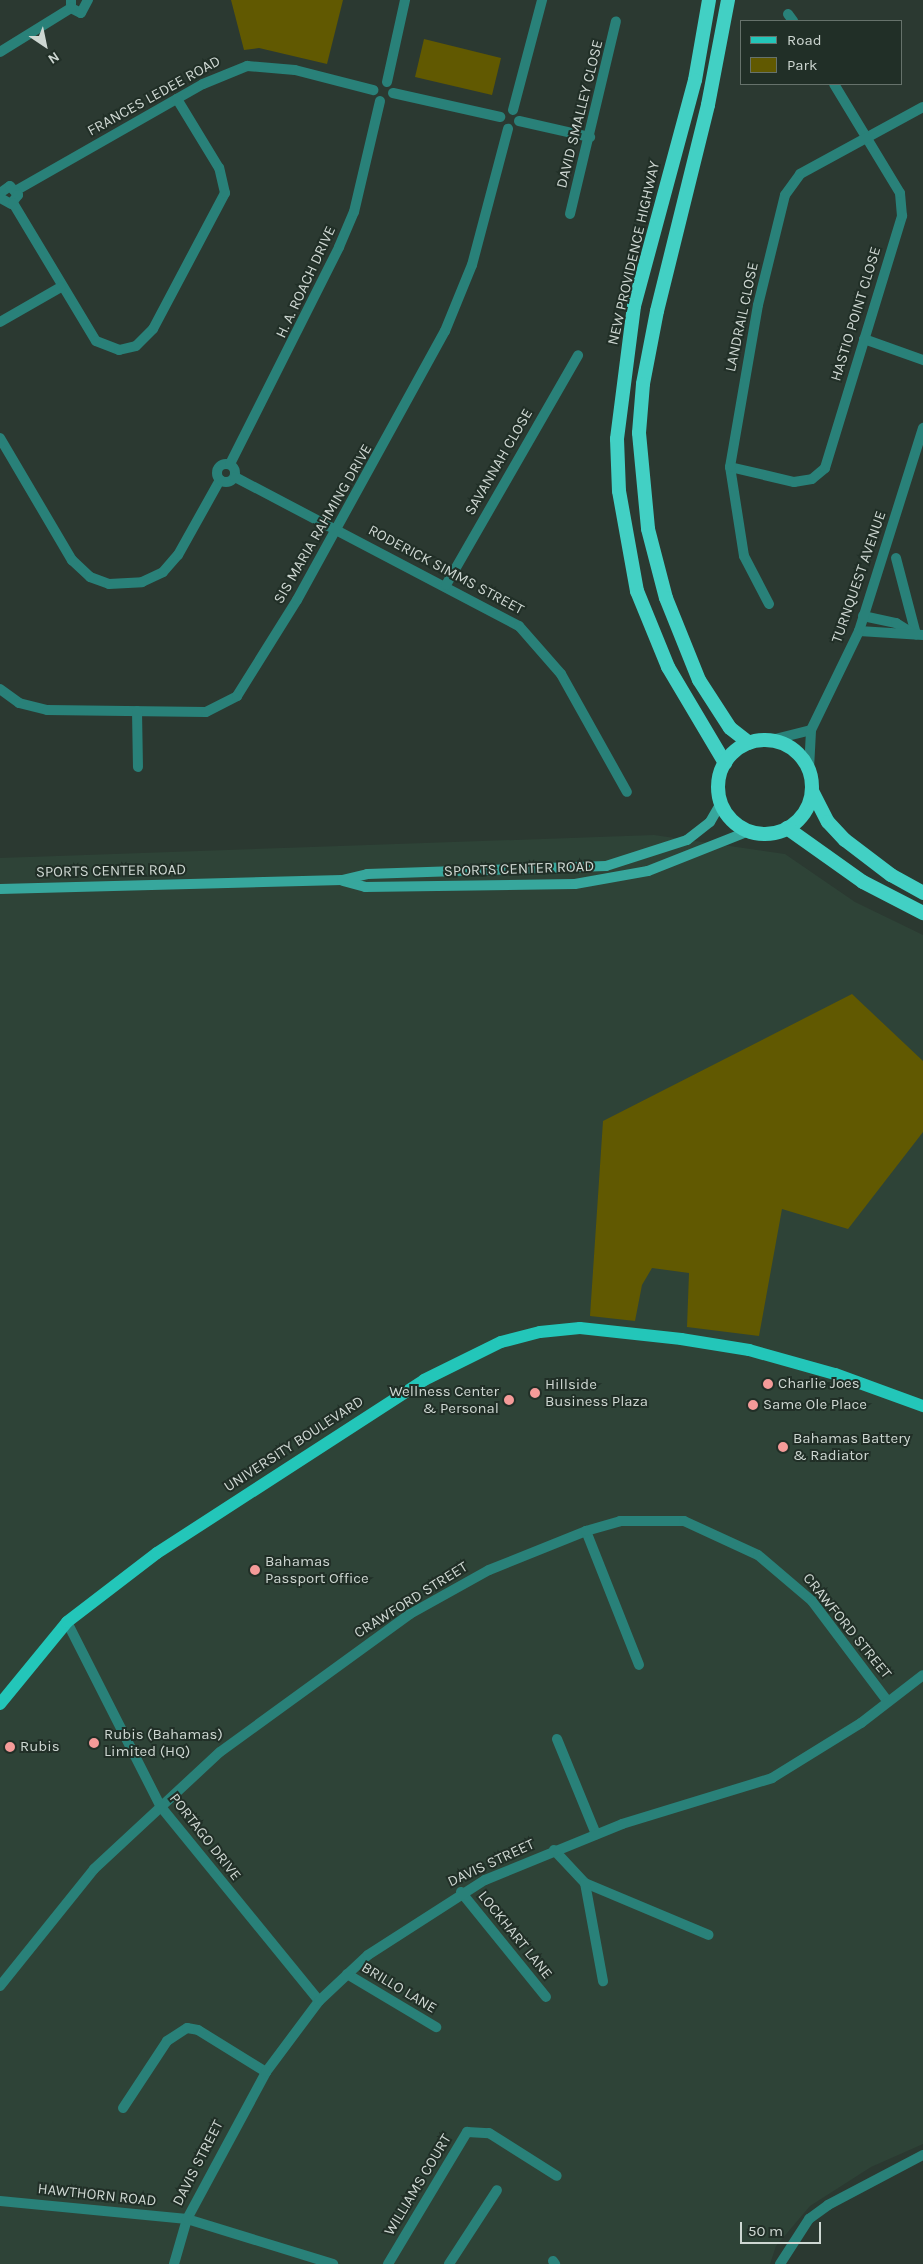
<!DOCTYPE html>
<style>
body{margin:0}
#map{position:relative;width:923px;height:2264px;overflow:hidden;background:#2b3931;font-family:Karla,sans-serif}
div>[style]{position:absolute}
.built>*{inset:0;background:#2e4337}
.green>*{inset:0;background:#615901}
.minor>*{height:10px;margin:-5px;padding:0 5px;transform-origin:5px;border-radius:5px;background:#298179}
.minor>.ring{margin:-5px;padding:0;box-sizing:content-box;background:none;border:10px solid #298179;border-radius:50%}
.tertiary>*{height:10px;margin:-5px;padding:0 5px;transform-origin:5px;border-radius:5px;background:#298179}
.secondary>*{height:10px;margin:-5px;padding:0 5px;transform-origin:5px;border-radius:5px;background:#37a79d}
.primary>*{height:12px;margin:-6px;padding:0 6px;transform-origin:6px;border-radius:6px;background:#23c6b9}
.trunk>*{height:14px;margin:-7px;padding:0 7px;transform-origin:7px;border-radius:7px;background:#42d0c4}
.trunk>.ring{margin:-7px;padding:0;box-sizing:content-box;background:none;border:14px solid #42d0c4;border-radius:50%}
.dots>*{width:14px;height:14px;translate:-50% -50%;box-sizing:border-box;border:2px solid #212f27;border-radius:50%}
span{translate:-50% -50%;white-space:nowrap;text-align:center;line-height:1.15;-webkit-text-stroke:4px #212f27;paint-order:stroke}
.street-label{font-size:15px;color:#ced7d2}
.poi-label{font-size:15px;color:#ced7d2}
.left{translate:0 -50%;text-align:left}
.right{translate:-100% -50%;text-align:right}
.legend{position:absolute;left:740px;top:20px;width:162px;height:65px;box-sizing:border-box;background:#212f27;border:1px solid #66726b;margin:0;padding:6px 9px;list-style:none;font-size:15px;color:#ced7d2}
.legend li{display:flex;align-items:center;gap:10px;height:25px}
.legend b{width:25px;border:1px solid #66726b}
.north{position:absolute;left:20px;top:20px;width:50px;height:50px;-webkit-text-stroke:4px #212f27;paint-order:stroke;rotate:146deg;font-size:14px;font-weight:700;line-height:20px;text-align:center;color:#ced7d2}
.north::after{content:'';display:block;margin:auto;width:18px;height:22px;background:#ced7d2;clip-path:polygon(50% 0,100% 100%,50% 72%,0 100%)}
.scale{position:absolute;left:740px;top:2222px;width:81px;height:22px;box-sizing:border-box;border:2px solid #ced7d2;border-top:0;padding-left:6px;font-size:15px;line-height:18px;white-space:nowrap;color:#ced7d2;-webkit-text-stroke:4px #212f27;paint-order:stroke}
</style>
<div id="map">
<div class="built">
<div style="clip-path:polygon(654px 835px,785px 854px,855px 902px,923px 935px,923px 2144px,871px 2167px,810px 2206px,776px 2246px,770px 2264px,0 2264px,0 858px)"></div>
</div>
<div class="green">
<div style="clip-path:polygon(231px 0,343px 0,327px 64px,259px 48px,244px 50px)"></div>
<div style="clip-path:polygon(424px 39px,501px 58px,492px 95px,415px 77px)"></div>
<div style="clip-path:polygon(852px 994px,923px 1061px,923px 1132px,848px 1229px,782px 1209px,759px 1336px,687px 1327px,689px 1273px,652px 1268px,642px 1285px,635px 1321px,590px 1316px,603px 1121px)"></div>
</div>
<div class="minor">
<div style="left:71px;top:0;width:8px;rotate:90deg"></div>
<div style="left:71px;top:8px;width:11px;rotate:27deg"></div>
<div style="left:81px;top:13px;width:15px;rotate:-62deg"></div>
<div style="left:788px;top:14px;width:9px;rotate:54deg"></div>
<div style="left:0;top:52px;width:84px;rotate:-31.8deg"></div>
<div style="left:387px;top:82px;width:84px;rotate:-77.6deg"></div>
<div style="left:393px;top:93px;width:110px;rotate:12.6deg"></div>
<div style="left:513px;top:110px;width:114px;rotate:-75.2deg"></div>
<div style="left:519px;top:121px;width:73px;rotate:12.7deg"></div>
<div style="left:17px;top:190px;width:214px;rotate:-29.7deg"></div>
<div style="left:203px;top:84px;width:48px;rotate:-22.2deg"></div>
<div style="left:247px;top:66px;width:48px;rotate:4.8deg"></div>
<div style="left:295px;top:70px;width:81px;rotate:14.4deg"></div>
<div style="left:0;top:193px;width:12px;rotate:-35deg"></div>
<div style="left:10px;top:186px;width:12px;rotate:48deg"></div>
<div style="left:18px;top:195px;width:11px;rotate:128deg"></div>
<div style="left:11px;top:204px;width:13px;rotate:-151deg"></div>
<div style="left:13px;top:203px;width:161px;rotate:59deg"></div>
<div style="left:96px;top:341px;width:25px;rotate:21deg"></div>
<div style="left:119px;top:350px;width:17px;rotate:-13deg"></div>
<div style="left:136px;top:346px;width:24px;rotate:-45deg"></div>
<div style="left:153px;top:329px;width:154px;rotate:-62.1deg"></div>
<div style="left:225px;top:193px;width:26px;rotate:-103deg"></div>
<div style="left:219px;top:168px;width:81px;rotate:-121.3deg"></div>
<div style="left:570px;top:214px;width:198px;rotate:-76.6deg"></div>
<div style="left:0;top:322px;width:70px;rotate:-29.8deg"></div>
<div style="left:864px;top:339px;width:63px;rotate:19.6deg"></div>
<div style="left:0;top:438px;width:142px;rotate:59.5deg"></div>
<div style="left:72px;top:560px;width:25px;rotate:43deg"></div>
<div style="left:90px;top:577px;width:20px;rotate:20deg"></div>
<div style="left:109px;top:584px;width:33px;rotate:-3deg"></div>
<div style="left:142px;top:582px;width:23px;rotate:-25deg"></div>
<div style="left:163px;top:572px;width:23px;rotate:-49deg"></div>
<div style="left:178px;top:555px;width:86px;rotate:-60.8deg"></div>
<div class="ring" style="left:217px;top:464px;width:8px;height:8px"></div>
<div style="left:230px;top:464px;width:243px;rotate:-63.3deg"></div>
<div style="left:339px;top:247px;width:38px;rotate:-67deg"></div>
<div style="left:354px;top:212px;width:114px;rotate:-76.8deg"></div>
<div style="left:730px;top:467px;width:66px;rotate:13.2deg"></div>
<div style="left:794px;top:482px;width:18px;rotate:-9deg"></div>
<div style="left:812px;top:479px;width:17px;rotate:-40deg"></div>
<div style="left:825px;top:468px;width:264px;rotate:-73deg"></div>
<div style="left:902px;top:216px;width:23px;rotate:-95deg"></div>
<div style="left:900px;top:193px;width:127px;rotate:-121.2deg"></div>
<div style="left:235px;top:477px;width:321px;rotate:27.7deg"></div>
<div style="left:519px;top:626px;width:64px;rotate:48.8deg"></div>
<div style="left:561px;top:674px;width:135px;rotate:60.8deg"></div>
<div style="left:896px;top:558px;width:79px;rotate:75.3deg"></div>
<div style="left:446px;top:585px;width:265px;rotate:-60.1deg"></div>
<div style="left:769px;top:604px;width:54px;rotate:-117.5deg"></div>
<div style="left:744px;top:556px;width:90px;rotate:-98.9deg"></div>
<div style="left:730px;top:467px;width:164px;rotate:-80.2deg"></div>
<div style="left:758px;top:305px;width:113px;rotate:-76.2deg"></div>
<div style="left:785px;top:195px;width:26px;rotate:-54deg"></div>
<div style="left:800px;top:174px;width:140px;rotate:-28.6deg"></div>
<div style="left:863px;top:616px;width:34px;rotate:12deg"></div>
<div style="left:896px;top:623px;width:19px;rotate:32deg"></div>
<div style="left:859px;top:631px;width:64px;rotate:3.6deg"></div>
<div style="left:0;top:689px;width:24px;rotate:36deg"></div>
<div style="left:19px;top:703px;width:29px;rotate:14deg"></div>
<div style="left:47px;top:710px;width:159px;rotate:0.7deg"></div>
<div style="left:206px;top:712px;width:35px;rotate:-27deg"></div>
<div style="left:237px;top:696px;width:113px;rotate:-58deg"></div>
<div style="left:297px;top:600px;width:307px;rotate:-61.2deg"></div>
<div style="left:445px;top:331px;width:71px;rotate:-67.8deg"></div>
<div style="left:472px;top:265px;width:141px;rotate:-75.2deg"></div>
<div style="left:137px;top:711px;width:56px;rotate:89deg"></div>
<div style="left:771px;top:740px;width:41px;rotate:-14deg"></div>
<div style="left:809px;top:769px;width:39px;rotate:-87deg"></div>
<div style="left:811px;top:730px;width:110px;rotate:-64.1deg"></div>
<div style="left:859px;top:631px;width:213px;rotate:-72.5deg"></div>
<div style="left:586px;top:1531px;width:144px;rotate:68.4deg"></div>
<div style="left:67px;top:1622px;width:208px;rotate:63.1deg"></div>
<div style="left:161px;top:1807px;width:250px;rotate:50.8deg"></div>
<div style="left:557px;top:1739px;width:103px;rotate:67.7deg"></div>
<div style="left:554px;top:1850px;width:45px;rotate:46.8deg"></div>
<div style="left:585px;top:1883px;width:134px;rotate:22.8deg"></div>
<div style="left:585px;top:1883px;width:100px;rotate:79.6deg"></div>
<div style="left:461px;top:1892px;width:135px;rotate:51deg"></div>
<div style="left:347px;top:1974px;width:104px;rotate:30.8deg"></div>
<div style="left:0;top:1986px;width:150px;rotate:-51.2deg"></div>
<div style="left:94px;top:1869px;width:172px;rotate:-42.9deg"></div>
<div style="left:220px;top:1752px;width:235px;rotate:-36deg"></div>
<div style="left:410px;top:1614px;width:90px;rotate:-29.1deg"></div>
<div style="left:489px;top:1570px;width:105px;rotate:-21.9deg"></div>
<div style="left:586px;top:1531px;width:35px;rotate:-16deg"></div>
<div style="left:620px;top:1521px;width:64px"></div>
<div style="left:684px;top:1521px;width:81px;rotate:24.7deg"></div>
<div style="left:758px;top:1555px;width:71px;rotate:40.4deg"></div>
<div style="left:812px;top:1601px;width:126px;rotate:53deg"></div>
<div style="left:123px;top:2108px;width:80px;rotate:-56.7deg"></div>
<div style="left:167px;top:2041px;width:24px;rotate:-33deg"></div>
<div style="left:187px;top:2028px;width:11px;rotate:10deg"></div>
<div style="left:198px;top:2030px;width:80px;rotate:31.7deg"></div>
<div style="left:0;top:2201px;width:188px;rotate:5.5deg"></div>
<div style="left:187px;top:2219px;width:153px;rotate:17.1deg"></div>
<div style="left:553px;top:2261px;width:4px;rotate:56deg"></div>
<div style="left:174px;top:2264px;width:47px;rotate:-73.9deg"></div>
<div style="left:187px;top:2219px;width:167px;rotate:-61.7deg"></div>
<div style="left:266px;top:2072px;width:89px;rotate:-53.3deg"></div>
<div style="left:319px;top:2001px;width:67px;rotate:-43.2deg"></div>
<div style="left:368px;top:1955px;width:139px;rotate:-32.7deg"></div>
<div style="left:485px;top:1880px;width:148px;rotate:-22.2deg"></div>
<div style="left:622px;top:1824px;width:157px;rotate:-17deg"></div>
<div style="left:772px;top:1778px;width:105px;rotate:-31.7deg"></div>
<div style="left:861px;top:1723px;width:78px;rotate:-37.7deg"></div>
<div style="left:388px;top:2264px;width:154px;rotate:-59.1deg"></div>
<div style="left:467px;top:2132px;width:22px;rotate:3deg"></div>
<div style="left:489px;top:2133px;width:80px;rotate:32.3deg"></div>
<div style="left:449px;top:2264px;width:88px;rotate:-57deg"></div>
</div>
<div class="tertiary">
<div style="left:780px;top:2264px;width:54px;rotate:-57.2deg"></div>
<div style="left:809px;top:2219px;width:24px;rotate:-36deg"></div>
<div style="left:828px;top:2205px;width:107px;rotate:-27.8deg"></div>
</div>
<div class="secondary">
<div style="left:343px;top:881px;width:23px;rotate:15deg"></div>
<div style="left:365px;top:887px;width:210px;rotate:-0.8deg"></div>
<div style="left:575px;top:884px;width:74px;rotate:-10.1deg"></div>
<div style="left:648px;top:871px;width:109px;rotate:-21.6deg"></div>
<div style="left:0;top:889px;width:342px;rotate:-1.5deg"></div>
<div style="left:342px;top:880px;width:26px;rotate:-13deg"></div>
<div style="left:367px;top:874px;width:239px;rotate:-1.9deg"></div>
<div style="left:606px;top:866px;width:85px;rotate:-17.8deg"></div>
<div style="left:687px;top:840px;width:29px;rotate:-38deg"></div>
<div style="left:710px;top:822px;width:22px;rotate:-60deg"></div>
</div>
<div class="primary">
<div style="left:0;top:1704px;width:106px;rotate:-50.7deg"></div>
<div style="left:67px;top:1622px;width:113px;rotate:-37.5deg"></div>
<div style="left:157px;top:1553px;width:318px;rotate:-32.9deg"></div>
<div style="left:424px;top:1380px;width:86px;rotate:-26.3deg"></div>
<div style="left:501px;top:1342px;width:40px;rotate:-14.4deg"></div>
<div style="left:540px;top:1332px;width:40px;rotate:-5.7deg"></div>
<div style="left:580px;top:1328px;width:102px;rotate:6.2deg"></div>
<div style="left:681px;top:1339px;width:69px;rotate:9.2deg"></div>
<div style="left:749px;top:1350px;width:89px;rotate:15.6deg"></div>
<div style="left:835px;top:1374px;width:94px;rotate:20deg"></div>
</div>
<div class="trunk">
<div style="left:709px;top:0;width:81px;rotate:99.9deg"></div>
<div style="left:695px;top:80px;width:234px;rotate:105.1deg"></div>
<div style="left:634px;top:306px;width:134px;rotate:97.3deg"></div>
<div style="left:617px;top:439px;width:52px;rotate:87.8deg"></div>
<div style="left:619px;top:491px;width:102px;rotate:79.8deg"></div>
<div style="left:637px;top:591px;width:82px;rotate:67.8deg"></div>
<div style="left:668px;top:667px;width:112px;rotate:59.3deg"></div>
<div style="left:728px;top:0;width:107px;rotate:100.8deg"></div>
<div style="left:708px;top:105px;width:212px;rotate:103.9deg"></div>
<div style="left:657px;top:311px;width:74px;rotate:100.9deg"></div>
<div style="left:643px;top:384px;width:49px;rotate:94.7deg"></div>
<div style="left:639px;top:433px;width:96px;rotate:84.6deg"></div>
<div style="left:648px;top:529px;width:71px;rotate:75.4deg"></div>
<div style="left:666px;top:598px;width:88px;rotate:68.1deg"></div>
<div style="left:699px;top:680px;width:57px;rotate:57.1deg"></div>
<div style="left:730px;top:728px;width:24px;rotate:38deg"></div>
<div class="ring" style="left:718px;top:740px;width:80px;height:80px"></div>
<div style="left:812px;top:791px;width:35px;rotate:63deg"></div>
<div style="left:828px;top:822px;width:25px;rotate:47deg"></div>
<div style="left:845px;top:840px;width:58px;rotate:37.3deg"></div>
<div style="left:891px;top:875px;width:37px;rotate:29deg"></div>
<div style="left:787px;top:828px;width:93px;rotate:35.4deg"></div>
<div style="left:863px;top:882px;width:68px;rotate:27.3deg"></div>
</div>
<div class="dots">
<div style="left:768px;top:1384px;background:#f59b99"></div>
<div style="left:535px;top:1393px;background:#f59b99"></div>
<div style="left:509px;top:1400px;background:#f59b99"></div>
<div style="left:753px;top:1405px;background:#f59b99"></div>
<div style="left:783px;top:1447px;background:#f59b99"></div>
<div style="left:255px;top:1570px;background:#f59b99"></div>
<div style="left:94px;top:1743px;background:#f59b99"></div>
<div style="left:10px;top:1747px;background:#f59b99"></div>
</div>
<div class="street-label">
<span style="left:154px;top:96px;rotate:-29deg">FRANCES LEDEE ROAD</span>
<span style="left:580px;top:114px;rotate:-76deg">DAVID SMALLEY CLOSE</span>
<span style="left:634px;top:253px;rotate:-77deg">NEW PROVIDENCE HIGHWAY</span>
<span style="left:306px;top:282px;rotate:-65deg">H. A. ROACH DRIVE</span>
<span style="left:856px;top:314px;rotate:-73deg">HASTIO POINT CLOSE</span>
<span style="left:742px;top:317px;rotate:-78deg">LANDRAIL CLOSE</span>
<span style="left:499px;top:462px;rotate:-60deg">SAVANNAH CLOSE</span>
<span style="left:323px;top:524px;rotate:-60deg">SIS MARIA RAHMING DRIVE</span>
<span style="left:446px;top:570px;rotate:28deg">RODERICK SIMMS STREET</span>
<span style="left:859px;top:577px;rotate:-71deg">TURNQUEST AVENUE</span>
<span style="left:519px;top:869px;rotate:-2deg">SPORTS CENTER ROAD</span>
<span style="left:111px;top:871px;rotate:-1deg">SPORTS CENTER ROAD</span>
<span style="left:294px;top:1444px;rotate:-33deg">UNIVERSITY BOULEVARD</span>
<span style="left:411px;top:1600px;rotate:-32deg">CRAWFORD STREET</span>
<span style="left:847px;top:1626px;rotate:51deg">CRAWFORD STREET</span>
<span style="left:205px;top:1837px;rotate:52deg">PORTAGO DRIVE</span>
<span style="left:491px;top:1863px;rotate:-25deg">DAVIS STREET</span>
<span style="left:515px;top:1935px;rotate:51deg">LOCKHART LANE</span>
<span style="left:399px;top:1988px;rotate:31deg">BRILLO LANE</span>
<span style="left:198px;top:2163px;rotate:-63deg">DAVIS STREET</span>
<span style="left:418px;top:2185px;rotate:-59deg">WILLIAMS COURT</span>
<span style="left:97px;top:2195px;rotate:6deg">HAWTHORN ROAD</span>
</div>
<div class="poi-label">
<span class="left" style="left:545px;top:1393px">Hillside<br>Business Plaza</span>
<span class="left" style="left:778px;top:1384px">Charlie Joes</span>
<span class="right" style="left:499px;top:1400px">Wellness Center<br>&amp; Personal</span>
<span class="left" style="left:763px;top:1405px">Same Ole Place</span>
<span class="left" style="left:793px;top:1447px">Bahamas Battery<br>&amp; Radiator</span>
<span class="left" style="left:265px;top:1570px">Bahamas<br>Passport Office</span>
<span class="left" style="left:104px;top:1743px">Rubis (Bahamas)<br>Limited (HQ)</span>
<span class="left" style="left:20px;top:1747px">Rubis</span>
</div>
<ul class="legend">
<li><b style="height:6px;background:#23c6b9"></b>Road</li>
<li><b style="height:14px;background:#615901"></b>Park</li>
</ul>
<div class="north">N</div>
<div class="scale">50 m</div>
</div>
